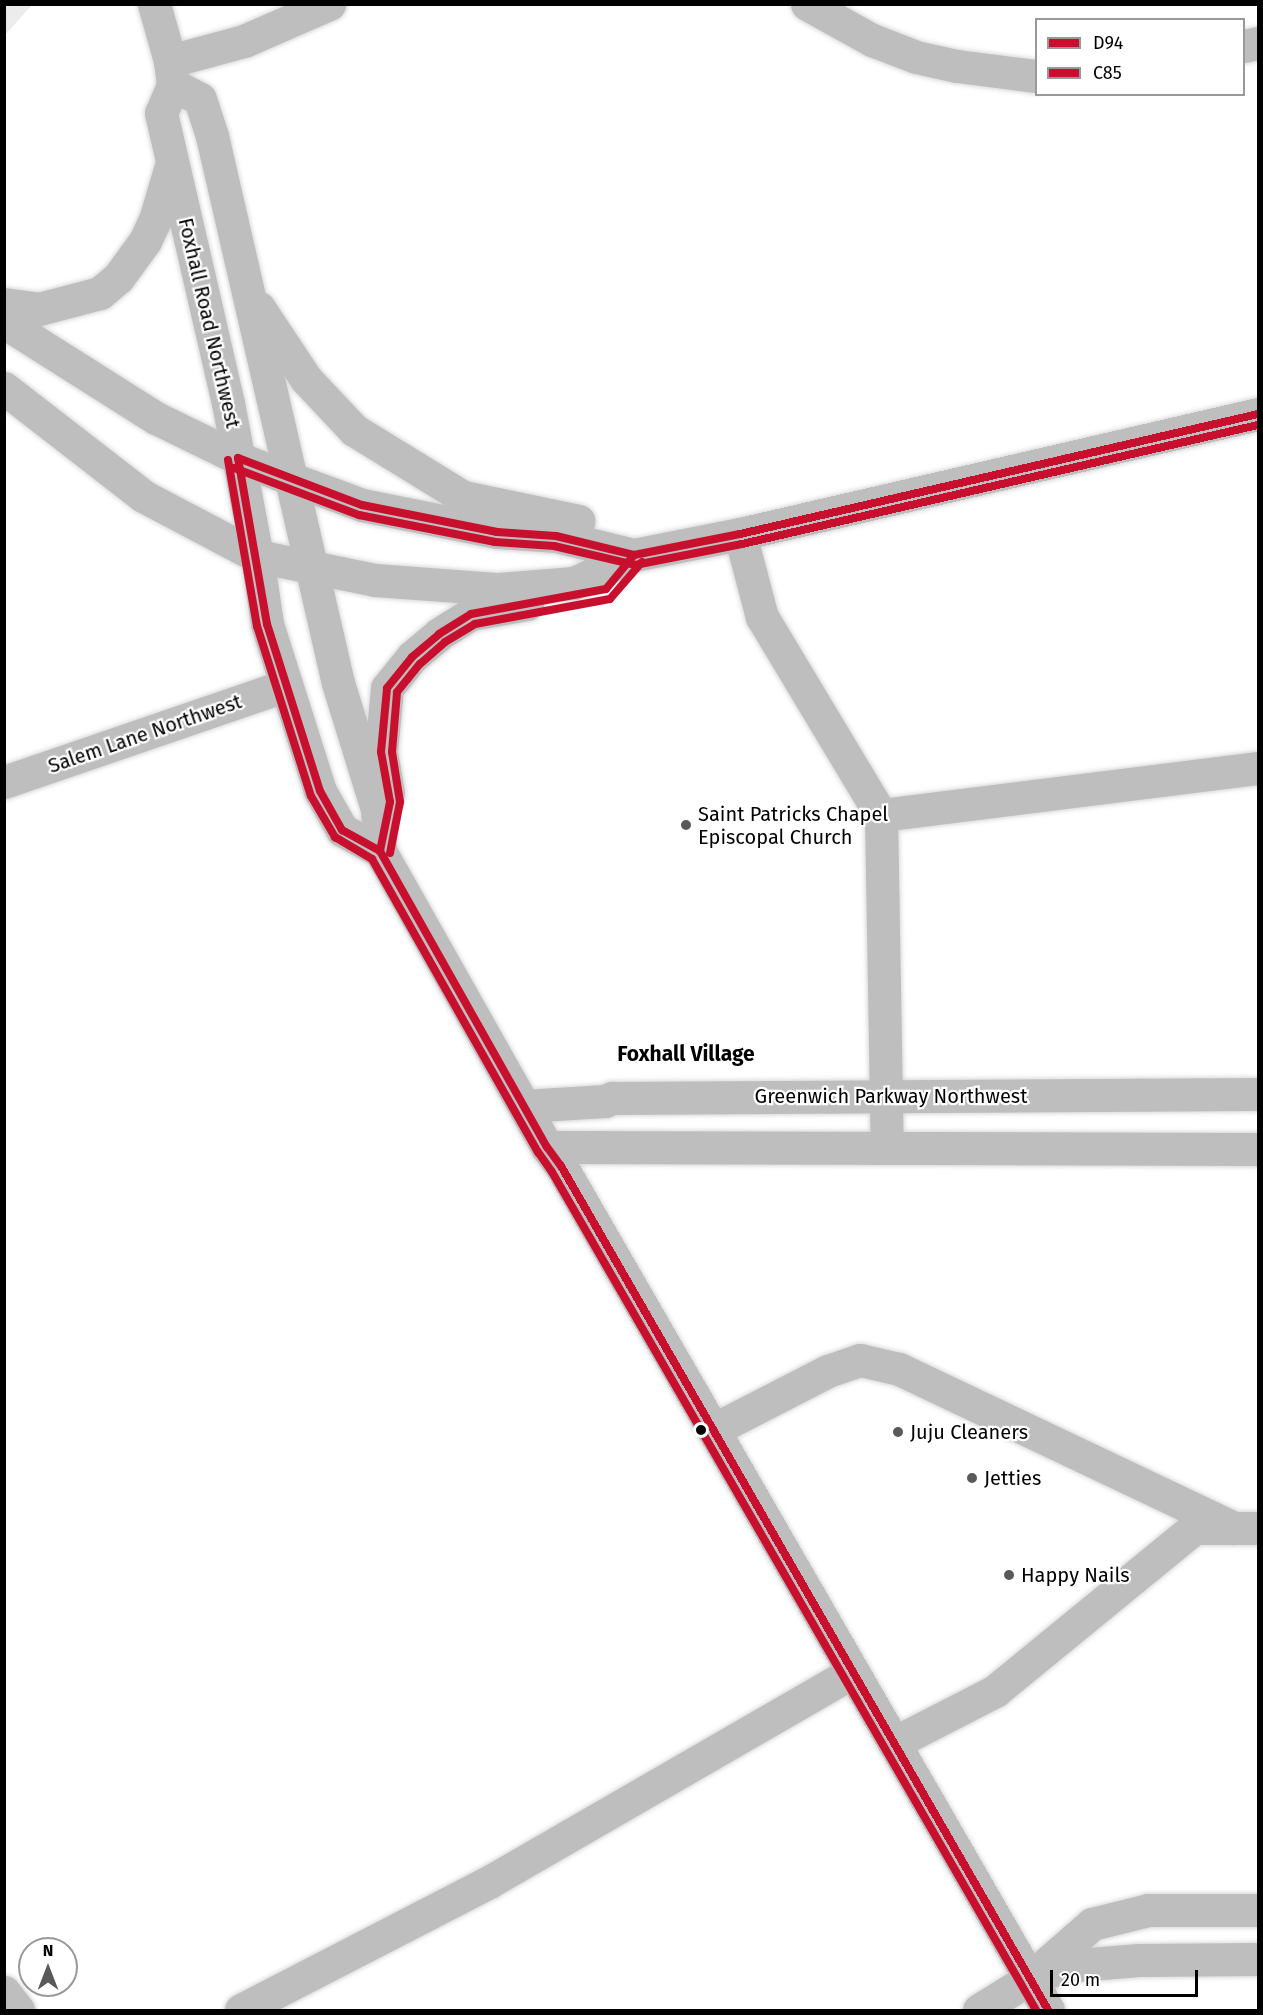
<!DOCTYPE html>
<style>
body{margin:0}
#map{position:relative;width:1263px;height:2015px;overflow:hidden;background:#fff;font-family:"Fira Sans",sans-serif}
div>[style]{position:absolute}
.green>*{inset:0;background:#ececec}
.roads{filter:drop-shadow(0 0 2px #dbdbdb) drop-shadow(0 0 2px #dbdbdb)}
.minor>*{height:33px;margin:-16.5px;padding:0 16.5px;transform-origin:16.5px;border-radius:16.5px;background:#bebebe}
.major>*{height:33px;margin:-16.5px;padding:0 16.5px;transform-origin:16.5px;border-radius:16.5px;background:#bebebe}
.bus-1>*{height:8px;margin:-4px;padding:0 4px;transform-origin:4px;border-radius:4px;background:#c8102e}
.bus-2>*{height:8px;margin:-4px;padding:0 4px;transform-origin:4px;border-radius:4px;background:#c8102e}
.dots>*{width:16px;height:16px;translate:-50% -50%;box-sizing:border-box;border:3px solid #fff;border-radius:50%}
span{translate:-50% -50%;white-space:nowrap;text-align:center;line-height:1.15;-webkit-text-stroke:4.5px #fff;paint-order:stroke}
.street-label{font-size:20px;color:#000}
.poi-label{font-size:20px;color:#000}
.left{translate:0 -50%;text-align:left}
.neighbourhood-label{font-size:21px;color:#000;font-weight:700}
.frame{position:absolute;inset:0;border:6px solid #000;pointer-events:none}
.legend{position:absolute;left:1035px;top:18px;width:210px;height:78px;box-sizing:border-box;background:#fff;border:2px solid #999;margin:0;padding:8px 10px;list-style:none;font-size:18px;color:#000}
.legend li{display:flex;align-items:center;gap:12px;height:30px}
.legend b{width:30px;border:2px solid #999}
.north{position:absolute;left:18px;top:1937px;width:60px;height:60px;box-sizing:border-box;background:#fff;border:2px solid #999;border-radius:50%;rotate:0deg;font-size:16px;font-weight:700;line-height:24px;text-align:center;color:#000}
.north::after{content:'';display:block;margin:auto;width:21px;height:27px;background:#595959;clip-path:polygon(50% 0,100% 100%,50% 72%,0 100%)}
.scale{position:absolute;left:1050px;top:1970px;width:148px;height:27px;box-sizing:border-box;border:3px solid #000;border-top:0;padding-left:8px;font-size:18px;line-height:21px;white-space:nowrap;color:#000;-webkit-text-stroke:4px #fff;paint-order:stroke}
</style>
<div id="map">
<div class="green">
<div style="clip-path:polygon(5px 4px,32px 5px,5px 35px,4px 5px)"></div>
</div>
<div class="roads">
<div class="minor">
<div style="left:807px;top:4px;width:74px;rotate:29deg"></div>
<div style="left:872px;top:40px;width:47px;rotate:21.1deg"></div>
<div style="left:916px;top:57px;width:42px;rotate:12.4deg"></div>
<div style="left:957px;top:66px;width:80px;rotate:7.2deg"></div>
<div style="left:1244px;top:46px;width:14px;rotate:-12deg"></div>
<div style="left:170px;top:61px;width:77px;rotate:-15.1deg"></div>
<div style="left:244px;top:41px;width:93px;rotate:-23.5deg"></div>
<div style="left:740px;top:534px;width:86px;rotate:75.2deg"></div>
<div style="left:762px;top:617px;width:231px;rotate:59deg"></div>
<div style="left:881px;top:815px;width:333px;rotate:89deg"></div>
<div style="left:4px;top:782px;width:297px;rotate:-18.9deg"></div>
<div style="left:881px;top:815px;width:380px;rotate:-7.1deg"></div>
<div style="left:524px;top:1106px;width:81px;rotate:-3.5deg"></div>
<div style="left:605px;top:1101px;width:8px;rotate:-23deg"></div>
<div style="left:612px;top:1098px;width:646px;rotate:-0.35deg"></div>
<div style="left:547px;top:1147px;width:711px;rotate:0.16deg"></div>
<div style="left:713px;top:1430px;width:129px;rotate:-27.2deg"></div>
<div style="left:828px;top:1371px;width:34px;rotate:-19deg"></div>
<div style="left:860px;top:1360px;width:40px;rotate:13deg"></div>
<div style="left:899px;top:1369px;width:371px;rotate:25.4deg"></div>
<div style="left:894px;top:1743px;width:114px;rotate:-27.2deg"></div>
<div style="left:995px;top:1691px;width:257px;rotate:-39.3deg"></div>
<div style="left:1194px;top:1528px;width:64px"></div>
<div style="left:1037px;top:1976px;width:30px;rotate:-20deg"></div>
<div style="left:1065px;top:1966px;width:74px;rotate:-4.6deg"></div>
<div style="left:1139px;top:1960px;width:119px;rotate:-0.5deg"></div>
<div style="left:4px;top:1992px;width:23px;rotate:52deg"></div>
<div style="left:241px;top:2010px;width:279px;rotate:-27.3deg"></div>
<div style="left:489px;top:1882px;width:420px;rotate:-30deg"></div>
<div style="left:979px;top:2010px;width:59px;rotate:-31.8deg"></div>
<div style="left:1029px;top:1979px;width:84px;rotate:-41.1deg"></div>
<div style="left:1092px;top:1924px;width:58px;rotate:-14deg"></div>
<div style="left:1148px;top:1910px;width:110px"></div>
</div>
<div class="major">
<div style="left:154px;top:4px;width:59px;rotate:74.3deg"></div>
<div style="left:170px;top:61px;width:24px;rotate:83deg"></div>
<div style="left:173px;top:85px;width:30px;rotate:113deg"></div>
<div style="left:161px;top:113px;width:298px;rotate:77deg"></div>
<div style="left:228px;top:403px;width:156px;rotate:79.3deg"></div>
<div style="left:257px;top:556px;width:69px;rotate:81.6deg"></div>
<div style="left:267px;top:624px;width:175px;rotate:72.4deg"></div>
<div style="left:320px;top:791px;width:45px;rotate:60.6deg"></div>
<div style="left:342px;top:830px;width:43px;rotate:28.9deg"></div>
<div style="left:173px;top:85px;width:30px;rotate:27deg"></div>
<div style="left:200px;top:99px;width:39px;rotate:72deg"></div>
<div style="left:212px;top:136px;width:561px;rotate:77.03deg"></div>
<div style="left:338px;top:683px;width:132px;rotate:72.8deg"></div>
<div style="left:377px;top:809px;width:42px;rotate:85.9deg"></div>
<div style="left:380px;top:851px;width:340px;rotate:60.6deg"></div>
<div style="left:547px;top:1147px;width:24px;rotate:54deg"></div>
<div style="left:561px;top:1166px;width:974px;rotate:60.01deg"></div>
<div style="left:4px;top:304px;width:35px;rotate:8deg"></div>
<div style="left:39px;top:309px;width:63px;rotate:-14.7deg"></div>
<div style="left:100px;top:293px;width:23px;rotate:-40deg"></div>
<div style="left:118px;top:278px;width:46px;rotate:-53.9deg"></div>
<div style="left:145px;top:241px;width:23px;rotate:-65deg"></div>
<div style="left:155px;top:220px;width:56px;rotate:-73.5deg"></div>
<div style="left:259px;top:308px;width:85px;rotate:56.5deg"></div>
<div style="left:306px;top:379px;width:70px;rotate:46.7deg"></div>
<div style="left:354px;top:430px;width:128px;rotate:31.6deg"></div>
<div style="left:463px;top:497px;width:118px;rotate:11.7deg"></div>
<div style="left:4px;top:322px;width:180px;rotate:32.3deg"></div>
<div style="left:156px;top:418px;width:91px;rotate:26deg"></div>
<div style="left:238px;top:458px;width:55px;rotate:21.4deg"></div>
<div style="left:289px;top:478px;width:78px;rotate:20.3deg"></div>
<div style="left:362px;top:505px;width:138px;rotate:11.3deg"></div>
<div style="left:497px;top:532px;width:59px;rotate:3.9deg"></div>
<div style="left:556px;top:536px;width:80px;rotate:13.7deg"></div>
<div style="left:4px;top:388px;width:176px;rotate:37.8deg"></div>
<div style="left:143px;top:496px;width:129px;rotate:27.8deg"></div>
<div style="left:257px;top:556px;width:120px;rotate:11.5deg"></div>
<div style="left:375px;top:580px;width:124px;rotate:4.2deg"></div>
<div style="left:499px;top:589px;width:75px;rotate:-4.6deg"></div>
<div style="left:574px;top:583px;width:66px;rotate:-25deg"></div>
<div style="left:634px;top:555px;width:108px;rotate:-11.2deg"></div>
<div style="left:740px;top:534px;width:532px;rotate:-13.04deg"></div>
<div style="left:388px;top:793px;width:42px;rotate:-99.7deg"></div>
<div style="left:381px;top:752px;width:64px;rotate:-84.6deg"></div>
<div style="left:387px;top:688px;width:40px;rotate:-51deg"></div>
<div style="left:412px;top:657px;width:35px;rotate:-40deg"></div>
<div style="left:439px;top:634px;width:38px;rotate:-32deg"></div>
<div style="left:471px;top:614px;width:57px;rotate:-10.1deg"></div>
</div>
</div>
<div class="bus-1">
<div style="left:238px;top:458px;width:169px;rotate:80.1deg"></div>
<div style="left:267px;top:624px;width:175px;rotate:72.4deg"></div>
<div style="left:320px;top:791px;width:45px;rotate:60.6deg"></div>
<div style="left:342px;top:830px;width:43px;rotate:28.9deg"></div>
<div style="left:380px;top:851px;width:340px;rotate:60.6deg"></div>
<div style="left:547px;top:1147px;width:24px;rotate:54deg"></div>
<div style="left:561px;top:1166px;width:974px;rotate:60.01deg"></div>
<div style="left:238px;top:458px;width:133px;rotate:20.8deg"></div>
<div style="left:362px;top:505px;width:138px;rotate:11.3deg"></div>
<div style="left:497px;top:532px;width:59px;rotate:3.9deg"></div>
<div style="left:556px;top:536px;width:80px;rotate:13.7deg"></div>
<div style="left:634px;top:555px;width:108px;rotate:-11.2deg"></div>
<div style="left:740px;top:534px;width:532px;rotate:-13.04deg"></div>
<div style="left:380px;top:851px;width:50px;rotate:-78.5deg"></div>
<div style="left:390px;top:802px;width:51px;rotate:-100.2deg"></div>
<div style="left:381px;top:752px;width:64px;rotate:-84.6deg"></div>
<div style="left:387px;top:688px;width:40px;rotate:-51deg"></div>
<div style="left:412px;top:657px;width:35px;rotate:-40deg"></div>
<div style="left:439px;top:634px;width:38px;rotate:-32deg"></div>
<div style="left:471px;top:614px;width:137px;rotate:-10.5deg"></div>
<div style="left:606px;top:589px;width:44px;rotate:-50.5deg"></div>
</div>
<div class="bus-2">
<div style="left:228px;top:460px;width:169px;rotate:80.1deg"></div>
<div style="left:257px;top:626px;width:178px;rotate:72.4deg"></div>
<div style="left:311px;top:796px;width:48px;rotate:59.7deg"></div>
<div style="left:335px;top:837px;width:43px;rotate:30.7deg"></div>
<div style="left:372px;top:859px;width:337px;rotate:60.5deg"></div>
<div style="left:538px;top:1152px;width:24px;rotate:55deg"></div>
<div style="left:552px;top:1172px;width:968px;rotate:59.99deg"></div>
<div style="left:234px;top:468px;width:134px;rotate:20.6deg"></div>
<div style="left:359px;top:515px;width:139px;rotate:11.2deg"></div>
<div style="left:495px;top:542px;width:59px;rotate:3.9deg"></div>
<div style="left:554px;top:546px;width:83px;rotate:13.2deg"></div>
<div style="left:635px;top:565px;width:109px;rotate:-11.1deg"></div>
<div style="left:742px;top:544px;width:530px;rotate:-12.99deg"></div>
<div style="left:390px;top:853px;width:52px;rotate:-78.9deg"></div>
<div style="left:400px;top:802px;width:51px;rotate:-99.1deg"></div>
<div style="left:392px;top:752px;width:60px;rotate:-85.2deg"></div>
<div style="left:397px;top:692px;width:36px;rotate:-51deg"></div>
<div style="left:420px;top:664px;width:33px;rotate:-41deg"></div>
<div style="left:445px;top:642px;width:35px;rotate:-31deg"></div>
<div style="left:475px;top:624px;width:137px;rotate:-10.5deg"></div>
<div style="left:610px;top:599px;width:49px;rotate:-49.1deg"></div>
</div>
<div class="dots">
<div style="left:686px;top:825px;background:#595959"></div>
<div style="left:701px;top:1430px;background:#000"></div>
<div style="left:898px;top:1432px;background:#595959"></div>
<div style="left:972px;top:1478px;background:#595959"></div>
<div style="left:1009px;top:1575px;background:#595959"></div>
</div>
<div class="street-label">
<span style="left:209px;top:323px;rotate:77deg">Foxhall Road Northwest</span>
<span style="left:145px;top:734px;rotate:-19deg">Salem Lane Northwest</span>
<span style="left:891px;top:1096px">Greenwich Parkway Northwest</span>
</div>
<div class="poi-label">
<span class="left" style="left:698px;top:826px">Saint Patricks Chapel<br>Episcopal Church</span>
<span class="left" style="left:910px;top:1432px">Juju Cleaners</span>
<span class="left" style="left:984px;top:1478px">Jetties</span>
<span class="left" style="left:1021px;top:1575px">Happy Nails</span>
</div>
<div class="neighbourhood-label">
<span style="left:686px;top:1054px">Foxhall Village</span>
</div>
<div class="frame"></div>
<ul class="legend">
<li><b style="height:8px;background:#c8102e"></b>D94</li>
<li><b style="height:8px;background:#c8102e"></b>C85</li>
</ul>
<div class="north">N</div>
<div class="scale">20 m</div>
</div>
